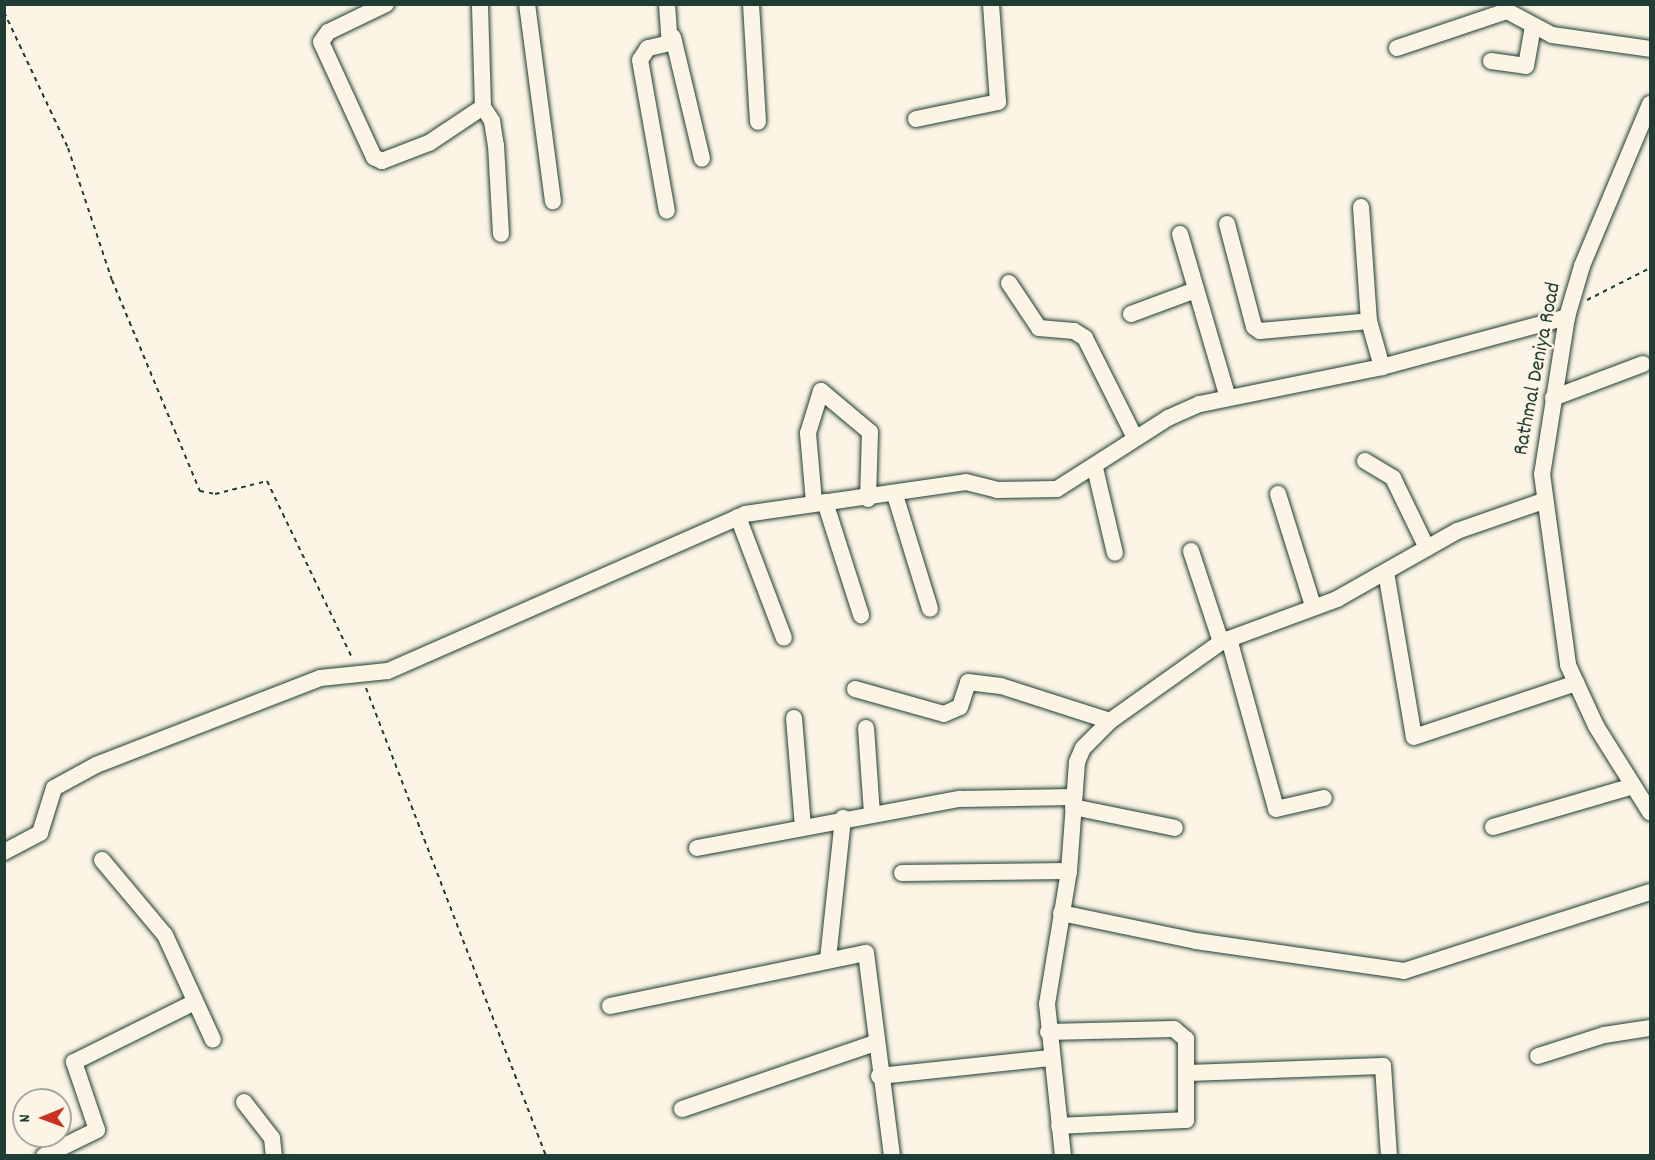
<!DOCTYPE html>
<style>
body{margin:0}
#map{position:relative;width:1655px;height:1160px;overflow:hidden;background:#fcf5e5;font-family:Dekko,sans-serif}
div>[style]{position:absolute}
.path>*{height:2px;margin-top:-1px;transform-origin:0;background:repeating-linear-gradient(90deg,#1f3d34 0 4.5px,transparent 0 9px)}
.roads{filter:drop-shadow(0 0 2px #1f3d34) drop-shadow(0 0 2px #1f3d34)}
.minor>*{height:16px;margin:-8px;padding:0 8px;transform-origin:8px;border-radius:8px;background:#fcf5e5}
span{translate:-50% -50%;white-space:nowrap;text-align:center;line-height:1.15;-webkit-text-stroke:4.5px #fcf5e5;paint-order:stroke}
.street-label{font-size:22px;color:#1f3d34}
.frame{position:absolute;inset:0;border:6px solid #1f3d34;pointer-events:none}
.north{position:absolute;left:12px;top:1088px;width:60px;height:60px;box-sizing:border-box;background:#fcf5e5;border:2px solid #a4ab9e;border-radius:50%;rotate:269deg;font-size:16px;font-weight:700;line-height:24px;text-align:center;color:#1f3d34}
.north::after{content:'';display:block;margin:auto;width:21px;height:27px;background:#c8321e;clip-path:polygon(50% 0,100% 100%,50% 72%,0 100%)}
</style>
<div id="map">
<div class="path">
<div style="left:4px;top:12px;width:150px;rotate:64.8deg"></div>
<div style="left:68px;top:148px;width:139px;rotate:71.6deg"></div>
<div style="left:112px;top:280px;width:229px;rotate:67.4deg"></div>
<div style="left:200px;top:491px;width:15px;rotate:11deg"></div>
<div style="left:215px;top:494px;width:54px;rotate:-14deg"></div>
<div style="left:267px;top:481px;width:196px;rotate:64.3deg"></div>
<div style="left:1587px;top:300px;width:71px;rotate:-26.9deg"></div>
<div style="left:366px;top:688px;width:501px;rotate:68.96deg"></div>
</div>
<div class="roads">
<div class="minor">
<div style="left:386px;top:4px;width:64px;rotate:154.2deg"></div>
<div style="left:328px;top:32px;width:12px;rotate:125deg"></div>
<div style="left:321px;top:42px;width:127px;rotate:65.3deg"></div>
<div style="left:374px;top:157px;width:9px;rotate:27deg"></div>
<div style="left:382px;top:161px;width:50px;rotate:-21deg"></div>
<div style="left:429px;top:143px;width:65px;rotate:-33.7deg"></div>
<div style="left:483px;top:107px;width:103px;rotate:-91.7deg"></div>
<div style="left:527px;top:4px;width:199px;rotate:82.5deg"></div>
<div style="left:667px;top:4px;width:39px;rotate:86deg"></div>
<div style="left:670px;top:43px;width:23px;rotate:167deg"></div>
<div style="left:648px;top:48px;width:14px;rotate:124deg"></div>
<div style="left:640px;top:60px;width:153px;rotate:79.9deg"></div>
<div style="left:751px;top:4px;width:118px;rotate:86.6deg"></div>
<div style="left:673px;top:37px;width:125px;rotate:76.6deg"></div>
<div style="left:1397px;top:48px;width:116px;rotate:-18.6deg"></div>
<div style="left:1507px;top:11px;width:51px;rotate:28.1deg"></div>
<div style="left:1552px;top:35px;width:99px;rotate:8.1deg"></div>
<div style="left:1491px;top:61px;width:35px;rotate:8deg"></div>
<div style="left:1526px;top:66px;width:40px;rotate:-80deg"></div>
<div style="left:1650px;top:104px;width:176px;rotate:112.8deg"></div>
<div style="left:1582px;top:266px;width:53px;rotate:106.4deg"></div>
<div style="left:1567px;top:317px;width:159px;rotate:99deg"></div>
<div style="left:1542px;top:474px;width:193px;rotate:82.2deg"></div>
<div style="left:1568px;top:665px;width:67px;rotate:65.3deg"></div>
<div style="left:1596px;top:726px;width:102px;rotate:57.9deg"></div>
<div style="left:483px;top:107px;width:17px;rotate:57deg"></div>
<div style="left:492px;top:121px;width:24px;rotate:81deg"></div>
<div style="left:496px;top:145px;width:89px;rotate:86.8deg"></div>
<div style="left:916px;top:119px;width:84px;rotate:-11.7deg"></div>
<div style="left:998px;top:102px;width:98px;rotate:-94.1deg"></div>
<div style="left:1361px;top:207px;width:114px;rotate:86deg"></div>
<div style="left:1227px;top:224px;width:106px;rotate:75.3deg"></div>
<div style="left:1254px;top:327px;width:7px;rotate:34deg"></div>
<div style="left:1260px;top:331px;width:109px;rotate:-5.2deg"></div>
<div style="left:1369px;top:321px;width:48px;rotate:74.2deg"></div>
<div style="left:1180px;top:234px;width:171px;rotate:73.7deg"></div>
<div style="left:1009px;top:283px;width:54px;rotate:56.3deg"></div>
<div style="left:1039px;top:328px;width:35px;rotate:5deg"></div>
<div style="left:1074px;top:331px;width:13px;rotate:32deg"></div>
<div style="left:1085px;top:338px;width:112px;rotate:63.4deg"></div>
<div style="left:1131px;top:314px;width:69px;rotate:-20.3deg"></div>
<div style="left:1553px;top:398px;width:96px;rotate:-20.7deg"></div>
<div style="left:1365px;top:461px;width:33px;rotate:31deg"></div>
<div style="left:1393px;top:478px;width:78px;rotate:64.1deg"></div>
<div style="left:1095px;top:468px;width:87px;rotate:76.8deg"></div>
<div style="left:1278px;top:494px;width:117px;rotate:72.6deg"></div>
<div style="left:895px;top:495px;width:119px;rotate:72.9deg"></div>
<div style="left:814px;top:502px;width:69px;rotate:-95deg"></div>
<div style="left:808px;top:433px;width:44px;rotate:-72.8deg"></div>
<div style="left:821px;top:391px;width:64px;rotate:39.9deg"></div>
<div style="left:870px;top:432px;width:67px;rotate:91.7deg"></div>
<div style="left:825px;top:502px;width:119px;rotate:72.3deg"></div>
<div style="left:738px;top:517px;width:129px;rotate:69.2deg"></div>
<div style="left:1191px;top:551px;width:96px;rotate:71.8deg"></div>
<div style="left:1386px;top:572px;width:167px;rotate:80.4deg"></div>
<div style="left:1414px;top:737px;width:171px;rotate:-18.4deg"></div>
<div style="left:1229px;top:639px;width:176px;rotate:74.5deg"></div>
<div style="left:1276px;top:809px;width:49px;rotate:-12.9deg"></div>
<div style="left:855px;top:689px;width:92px;rotate:15.7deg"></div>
<div style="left:944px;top:714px;width:17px;rotate:-24deg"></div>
<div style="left:960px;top:707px;width:26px;rotate:-72deg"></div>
<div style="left:968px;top:682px;width:33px;rotate:7deg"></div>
<div style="left:1001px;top:686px;width:114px;rotate:17.8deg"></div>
<div style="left:794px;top:718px;width:110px;rotate:85.3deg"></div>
<div style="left:866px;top:728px;width:86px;rotate:86deg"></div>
<div style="left:1073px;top:807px;width:104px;rotate:11.6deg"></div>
<div style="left:1493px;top:827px;width:146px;rotate:-16.3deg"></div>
<div style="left:697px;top:848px;width:268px;rotate:-10.6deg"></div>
<div style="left:960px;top:799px;width:113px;rotate:-1deg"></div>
<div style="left:4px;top:852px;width:41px;rotate:-27.8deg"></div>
<div style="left:40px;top:833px;width:47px;rotate:-72.7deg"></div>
<div style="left:54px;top:788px;width:48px;rotate:-28.7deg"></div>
<div style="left:96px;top:765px;width:240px;rotate:-21.2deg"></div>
<div style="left:320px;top:678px;width:68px;rotate:-5.9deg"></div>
<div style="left:388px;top:671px;width:390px;rotate:-23.7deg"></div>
<div style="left:745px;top:514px;width:223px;rotate:-8.2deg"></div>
<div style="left:966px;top:482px;width:32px;rotate:14deg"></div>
<div style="left:997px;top:490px;width:60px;rotate:-1deg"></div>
<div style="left:1057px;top:489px;width:132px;rotate:-32.6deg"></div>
<div style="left:1168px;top:418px;width:35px;rotate:-24deg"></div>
<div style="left:1200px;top:404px;width:186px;rotate:-11.5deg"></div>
<div style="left:1382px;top:367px;width:192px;rotate:-15.1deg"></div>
<div style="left:102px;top:860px;width:98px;rotate:50deg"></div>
<div style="left:165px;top:935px;width:115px;rotate:65.4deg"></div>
<div style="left:902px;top:873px;width:167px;rotate:-0.7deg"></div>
<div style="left:1061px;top:913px;width:138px;rotate:11.7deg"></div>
<div style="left:1196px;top:941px;width:210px;rotate:8.2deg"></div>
<div style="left:1404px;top:971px;width:258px;rotate:-17.8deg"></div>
<div style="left:828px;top:959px;width:142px;rotate:-83.9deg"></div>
<div style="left:610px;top:1006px;width:261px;rotate:-11.7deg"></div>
<div style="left:866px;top:953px;width:205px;rotate:82.7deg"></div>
<div style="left:1048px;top:1032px;width:126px;rotate:-1.4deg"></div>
<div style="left:1174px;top:1029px;width:16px;rotate:40deg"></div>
<div style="left:1186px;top:1039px;width:81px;rotate:90deg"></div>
<div style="left:1186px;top:1120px;width:127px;rotate:177.3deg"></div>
<div style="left:1538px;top:1056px;width:69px;rotate:-17.7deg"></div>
<div style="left:1604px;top:1035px;width:47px;rotate:-8.7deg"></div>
<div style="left:1188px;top:1073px;width:195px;rotate:-2.1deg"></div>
<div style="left:1383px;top:1066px;width:90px;rotate:86.2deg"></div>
<div style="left:879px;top:1076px;width:172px;rotate:-6deg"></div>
<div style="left:244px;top:1102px;width:46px;rotate:52.1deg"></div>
<div style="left:272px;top:1138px;width:18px;rotate:84deg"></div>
<div style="left:682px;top:1109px;width:204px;rotate:-18.9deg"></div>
<div style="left:44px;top:1156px;width:59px;rotate:-26.1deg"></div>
<div style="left:97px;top:1130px;width:72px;rotate:-108.7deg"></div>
<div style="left:74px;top:1062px;width:135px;rotate:-26.4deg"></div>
<div style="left:1063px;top:1156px;width:153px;rotate:-96deg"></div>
<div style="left:1047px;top:1004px;width:135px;rotate:-80.6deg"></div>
<div style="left:1069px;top:871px;width:109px;rotate:-85.8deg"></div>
<div style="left:1077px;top:762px;width:15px;rotate:-67deg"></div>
<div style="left:1083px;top:748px;width:38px;rotate:-45deg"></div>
<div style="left:1110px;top:721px;width:136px;rotate:-35.4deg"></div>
<div style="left:1221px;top:642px;width:124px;rotate:-20.3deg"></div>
<div style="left:1337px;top:599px;width:138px;rotate:-29.5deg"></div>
<div style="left:1457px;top:531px;width:91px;rotate:-19.2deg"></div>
</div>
</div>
<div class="street-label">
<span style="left:1538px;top:369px;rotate:-79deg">Rathmal Deniya Road</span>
</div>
<div class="frame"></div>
<div class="north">N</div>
</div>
